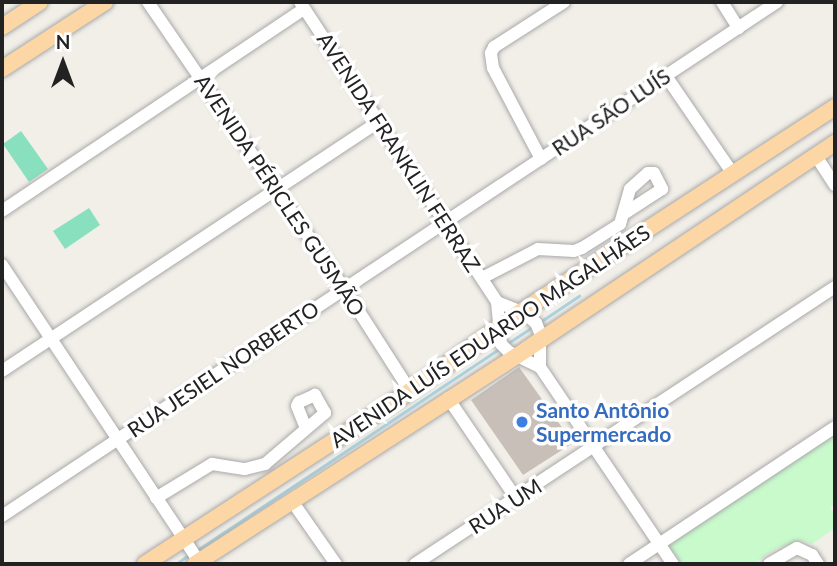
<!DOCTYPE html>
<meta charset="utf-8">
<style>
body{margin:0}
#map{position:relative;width:837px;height:566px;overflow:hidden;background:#f2efe9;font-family:Lato,sans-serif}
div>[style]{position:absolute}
.park>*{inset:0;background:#c8facc}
.pitch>*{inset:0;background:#88e0be}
.stream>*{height:2.5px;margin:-1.25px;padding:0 1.25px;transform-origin:1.25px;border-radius:1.25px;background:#aad3df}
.building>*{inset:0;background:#c7bfb8}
.roads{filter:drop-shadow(0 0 2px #a9a9a9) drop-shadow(0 0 2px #a9a9a9)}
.minor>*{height:12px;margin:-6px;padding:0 6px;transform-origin:6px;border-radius:6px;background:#fff}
.major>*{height:16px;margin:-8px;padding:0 8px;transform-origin:8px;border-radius:8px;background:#fcd6a4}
.dots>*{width:19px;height:19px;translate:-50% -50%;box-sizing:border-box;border:4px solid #fff;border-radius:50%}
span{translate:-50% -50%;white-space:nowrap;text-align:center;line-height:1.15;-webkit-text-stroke:7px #fff;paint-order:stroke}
.street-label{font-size:21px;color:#222}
.shop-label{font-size:21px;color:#366cbe;font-weight:700}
.left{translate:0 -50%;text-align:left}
.frame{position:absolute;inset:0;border:4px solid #222;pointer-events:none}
.north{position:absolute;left:28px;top:28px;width:70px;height:70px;-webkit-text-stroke:5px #fff;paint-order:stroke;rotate:0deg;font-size:19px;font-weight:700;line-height:28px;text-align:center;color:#222}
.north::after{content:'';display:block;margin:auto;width:24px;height:32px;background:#222;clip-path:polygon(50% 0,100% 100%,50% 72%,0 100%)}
</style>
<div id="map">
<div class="park">
<div style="clip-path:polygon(831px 432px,835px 437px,835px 504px,830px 507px,835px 516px,835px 528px,812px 544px,803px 541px,777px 548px,753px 564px,682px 564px,666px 543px)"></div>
</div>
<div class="pitch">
<div style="clip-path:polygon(21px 131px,48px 169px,29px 182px,3px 144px)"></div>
<div style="clip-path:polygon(89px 208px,100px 225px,65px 249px,53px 231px)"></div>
</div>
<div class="stream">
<div style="left:540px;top:322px;width:47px;rotate:-33.7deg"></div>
<div style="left:508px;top:343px;width:31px;rotate:-33deg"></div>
<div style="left:196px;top:551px;width:364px;rotate:-33.7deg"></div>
<div style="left:176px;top:564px;width:17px;rotate:-36deg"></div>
</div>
<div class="building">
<div style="clip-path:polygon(519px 367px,573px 443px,523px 475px,471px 400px)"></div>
</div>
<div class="roads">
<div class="minor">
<div style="left:148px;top:2px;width:347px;rotate:55.6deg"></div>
<div style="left:344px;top:288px;width:122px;rotate:57.3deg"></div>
<div style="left:300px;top:2px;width:359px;rotate:56.7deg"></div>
<div style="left:497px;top:302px;width:42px;rotate:84.6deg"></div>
<div style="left:501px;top:344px;width:11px;rotate:45deg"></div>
<div style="left:509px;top:352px;width:34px;rotate:26deg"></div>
<div style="left:540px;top:367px;width:238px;rotate:56deg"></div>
<div style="left:722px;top:2px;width:31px;rotate:58deg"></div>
<div style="left:666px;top:76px;width:119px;rotate:55.6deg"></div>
<div style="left:816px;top:156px;width:35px;rotate:57deg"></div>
<div style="left:541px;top:159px;width:103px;rotate:-117.8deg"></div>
<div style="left:493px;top:68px;width:15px;rotate:-98deg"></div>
<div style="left:491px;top:53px;width:7px;rotate:-63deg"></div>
<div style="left:494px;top:47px;width:83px;rotate:-32.7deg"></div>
<div style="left:2px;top:211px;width:363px;rotate:-33.8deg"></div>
<div style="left:2px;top:265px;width:359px;rotate:56.4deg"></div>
<div style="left:482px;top:278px;width:63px;rotate:-27.4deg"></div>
<div style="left:538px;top:249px;width:36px;rotate:3deg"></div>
<div style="left:574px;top:251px;width:9px;rotate:-21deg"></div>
<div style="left:582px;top:248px;width:45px;rotate:-32.3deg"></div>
<div style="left:620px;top:224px;width:36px;rotate:-74deg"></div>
<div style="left:630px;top:189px;width:24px;rotate:-42deg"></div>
<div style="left:648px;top:173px;width:6px"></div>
<div style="left:654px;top:173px;width:18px;rotate:63deg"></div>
<div style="left:662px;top:189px;width:44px;rotate:147deg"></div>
<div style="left:497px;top:302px;width:29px;rotate:22deg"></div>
<div style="left:524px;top:313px;width:16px;rotate:40deg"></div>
<div style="left:536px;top:323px;width:11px;rotate:68deg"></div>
<div style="left:540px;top:333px;width:34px;rotate:90deg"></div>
<div style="left:2px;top:371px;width:452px;rotate:-33.5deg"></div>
<div style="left:448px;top:398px;width:121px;rotate:55.8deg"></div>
<div style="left:156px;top:498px;width:66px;rotate:-31.3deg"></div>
<div style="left:212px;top:464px;width:33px;rotate:9deg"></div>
<div style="left:245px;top:469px;width:21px;rotate:-14deg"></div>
<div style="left:265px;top:464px;width:79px;rotate:-40.4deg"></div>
<div style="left:325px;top:413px;width:21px;rotate:-119deg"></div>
<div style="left:315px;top:395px;width:17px;rotate:156deg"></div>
<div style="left:299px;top:402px;width:4px;rotate:117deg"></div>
<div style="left:297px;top:406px;width:24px;rotate:68deg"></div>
<div style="left:292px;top:501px;width:77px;rotate:55.1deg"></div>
<div style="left:2px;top:516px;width:930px;rotate:-33.55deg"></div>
<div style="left:415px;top:564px;width:503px;rotate:-33.41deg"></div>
<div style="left:629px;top:564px;width:247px;rotate:-33.6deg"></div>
<div style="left:769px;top:564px;width:32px;rotate:-30deg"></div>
<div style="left:797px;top:548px;width:17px;rotate:25deg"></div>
<div style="left:812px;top:555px;width:11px;rotate:56deg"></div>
</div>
<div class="major">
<div style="left:2px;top:27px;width:45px;rotate:-33.3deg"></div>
<div style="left:2px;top:69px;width:123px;rotate:-33deg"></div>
<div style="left:145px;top:564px;width:316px;rotate:-33.1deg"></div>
<div style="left:410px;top:391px;width:130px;rotate:-35.6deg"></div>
<div style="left:516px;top:315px;width:381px;rotate:-33.1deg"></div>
<div style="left:195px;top:564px;width:396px;rotate:-32.9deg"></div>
<div style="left:527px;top:349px;width:371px;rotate:-33.8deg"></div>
</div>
</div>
<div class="dots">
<div style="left:522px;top:422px;background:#3f7fe0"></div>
</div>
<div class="street-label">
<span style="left:611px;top:112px;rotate:-34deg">RUA SÃO LUÍS</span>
<span style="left:399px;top:152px;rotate:57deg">AVENIDA FRANKLIN FERRAZ</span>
<span style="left:280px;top:195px;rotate:56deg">AVENIDA PÉRICLES GUSMÃO</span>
<span style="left:490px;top:336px;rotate:-34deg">AVENIDA LUÍS EDUARDO MAGALHÃES</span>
<span style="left:223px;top:369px;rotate:-34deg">RUA JESIEL NORBERTO</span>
<span style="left:505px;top:506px;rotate:-33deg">RUA UM</span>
</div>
<div class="shop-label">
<span class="left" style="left:536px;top:422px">Santo Antônio<br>Supermercado</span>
</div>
<div class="frame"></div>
<div class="north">N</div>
</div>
